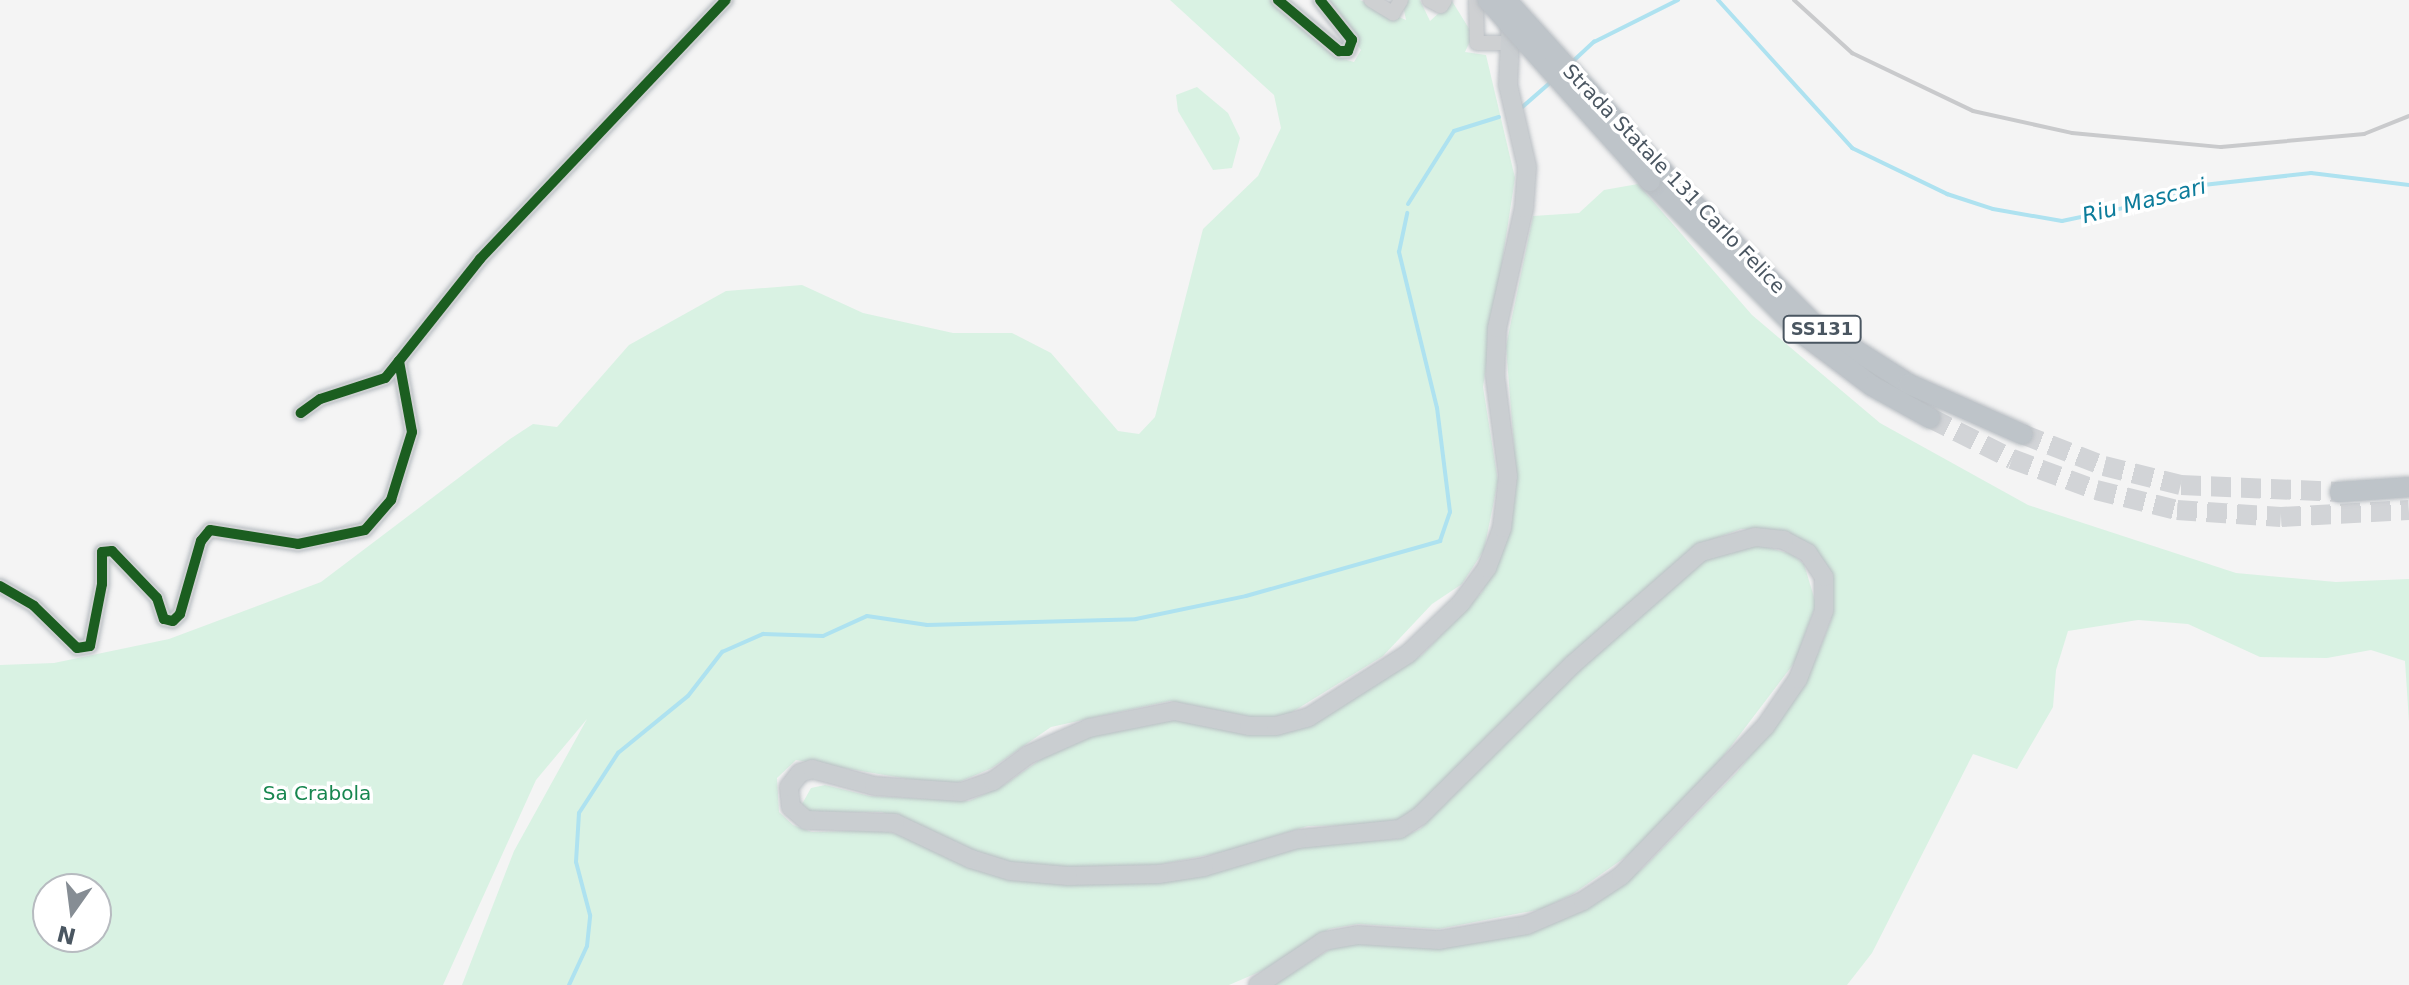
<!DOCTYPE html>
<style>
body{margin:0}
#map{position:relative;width:2409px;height:985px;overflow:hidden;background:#f4f4f4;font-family:"DejaVu Sans",sans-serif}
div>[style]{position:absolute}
.green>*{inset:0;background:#d9f2e3}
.stream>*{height:4px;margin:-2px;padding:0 2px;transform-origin:2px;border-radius:2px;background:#aee2f0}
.highway-tunnel>*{height:20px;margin-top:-10px;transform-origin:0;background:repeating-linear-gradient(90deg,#d2d4d7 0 20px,transparent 0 30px)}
.roads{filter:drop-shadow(0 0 2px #b9bec3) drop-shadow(0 0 2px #b9bec3)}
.minor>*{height:14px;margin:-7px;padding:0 7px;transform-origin:7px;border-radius:7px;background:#ced0d2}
.major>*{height:18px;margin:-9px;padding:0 9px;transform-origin:9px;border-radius:9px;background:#caced1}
.highway>*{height:20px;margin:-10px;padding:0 10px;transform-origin:10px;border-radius:10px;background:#bec4c9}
.rail>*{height:4px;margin:-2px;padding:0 2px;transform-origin:2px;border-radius:2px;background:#c9cacc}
.bridges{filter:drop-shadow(0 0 2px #b9bec3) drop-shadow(0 0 2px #b9bec3)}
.highway-bridge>*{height:20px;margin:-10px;padding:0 10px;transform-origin:10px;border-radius:10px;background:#bec4c9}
.cycleway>*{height:10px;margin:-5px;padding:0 5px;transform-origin:5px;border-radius:5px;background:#1b5e20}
span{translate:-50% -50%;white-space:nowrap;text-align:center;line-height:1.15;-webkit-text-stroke:7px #fff;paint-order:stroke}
.shield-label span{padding:2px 6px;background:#fff;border:2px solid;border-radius:6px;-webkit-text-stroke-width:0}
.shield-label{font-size:18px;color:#4a5661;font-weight:700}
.street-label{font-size:20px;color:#4a5661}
.park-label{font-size:20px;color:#17864f}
.water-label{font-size:22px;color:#0c7c9b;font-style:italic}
.north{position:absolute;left:32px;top:873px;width:80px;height:80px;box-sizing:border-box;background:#fff;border:2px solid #b7bbc0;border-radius:50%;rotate:194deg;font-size:22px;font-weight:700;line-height:32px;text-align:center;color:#4a5661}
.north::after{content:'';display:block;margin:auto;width:28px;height:36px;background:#868d94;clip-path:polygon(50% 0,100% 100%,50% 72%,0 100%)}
</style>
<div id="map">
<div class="green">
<div style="clip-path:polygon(evenodd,1170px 0,1270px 0,1336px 57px,1354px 62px,1361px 50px,1325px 0,1360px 0,1406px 20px,1402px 0,1420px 0,1430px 21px,1452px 1px,1473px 35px,1465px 52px,1486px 55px,1515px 178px,1483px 387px,1498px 481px,1484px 550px,1462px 584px,1432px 604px,1383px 656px,1289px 714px,1261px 719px,1170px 701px,1128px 710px,1051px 727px,992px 768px,950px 786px,796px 760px,777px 778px,779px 812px,793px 825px,812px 832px,881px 830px,1076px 883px,1306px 845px,1398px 839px,1420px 829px,1558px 689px,1706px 558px,1752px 543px,1792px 554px,1804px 564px,1816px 604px,1795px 662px,1700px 787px,1634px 851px,1573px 894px,1542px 909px,1439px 929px,1358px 924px,1329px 929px,1278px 964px,1229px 985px,462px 985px,514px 851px,587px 719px,536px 780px,443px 985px,0 985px,0 665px,54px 663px,169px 639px,321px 582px,510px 439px,533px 424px,557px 427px,629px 345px,726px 291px,802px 285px,863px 313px,953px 333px,1012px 333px,1051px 353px,1118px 431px,1139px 434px,1155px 417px,1203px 229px,1258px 176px,1281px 128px,1274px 95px,1170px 0,48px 889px,96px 889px,96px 937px,48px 937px,48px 889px)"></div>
<div style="clip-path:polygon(1197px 87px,1228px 113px,1240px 138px,1232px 168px,1213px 170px,1178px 111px,1176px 95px)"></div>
<div style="clip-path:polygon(1638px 184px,1752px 315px,1880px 423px,2028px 505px,2236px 573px,2336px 582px,2409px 579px,2409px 722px,2405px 661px,2371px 650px,2327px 658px,2260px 657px,2188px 624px,2138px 620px,2068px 631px,2056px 670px,2053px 707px,2017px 769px,1973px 754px,1872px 953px,1847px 985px,1271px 985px,1341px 943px,1408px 945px,1602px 898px,1643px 868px,1737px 772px,1789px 707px,1819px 651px,1831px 620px,1832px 593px,1776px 531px,1741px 529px,1711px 540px,1674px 567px,1409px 816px,1379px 825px,1308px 826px,1224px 852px,1152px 866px,1049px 869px,990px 859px,882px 812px,812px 813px,802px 804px,811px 788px,825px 785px,870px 796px,969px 801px,1004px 785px,1054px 750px,1091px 735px,1145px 724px,1185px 719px,1270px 735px,1306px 724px,1422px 655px,1482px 592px,1512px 513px,1514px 448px,1506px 346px,1533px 216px,1579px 213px,1604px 190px)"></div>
</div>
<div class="stream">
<div style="left:1718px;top:0;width:200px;rotate:47.8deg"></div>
<div style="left:1852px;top:148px;width:106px;rotate:25.8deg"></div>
<div style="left:1947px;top:194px;width:48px;rotate:18.1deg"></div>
<div style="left:1993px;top:209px;width:70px;rotate:9.9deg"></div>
<div style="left:2062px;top:221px;width:78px;rotate:-11.9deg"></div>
<div style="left:2138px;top:205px;width:59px;rotate:-18.7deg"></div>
<div style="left:2194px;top:186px;width:118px;rotate:-6.3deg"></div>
<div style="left:2311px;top:173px;width:99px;rotate:7deg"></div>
<div style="left:1570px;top:64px;width:33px;rotate:-43deg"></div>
<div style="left:1594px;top:42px;width:94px;rotate:-26.6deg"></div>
<div style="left:1520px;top:109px;width:43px;rotate:-41.2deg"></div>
<div style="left:1408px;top:204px;width:86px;rotate:-57.8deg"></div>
<div style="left:1454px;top:131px;width:47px;rotate:-17.3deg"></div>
<div style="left:569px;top:985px;width:43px;rotate:-65.2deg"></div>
<div style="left:587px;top:946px;width:31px;rotate:-84deg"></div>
<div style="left:590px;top:915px;width:55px;rotate:-104.8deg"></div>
<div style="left:576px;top:862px;width:49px;rotate:-86.5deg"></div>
<div style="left:579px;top:813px;width:72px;rotate:-57deg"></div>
<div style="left:618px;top:753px;width:90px;rotate:-39.2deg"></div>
<div style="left:688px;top:696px;width:56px;rotate:-52.3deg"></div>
<div style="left:722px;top:652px;width:45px;rotate:-23.7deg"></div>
<div style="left:763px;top:634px;width:60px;rotate:1.9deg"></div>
<div style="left:823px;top:636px;width:48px;rotate:-24.4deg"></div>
<div style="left:867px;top:616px;width:61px;rotate:8.5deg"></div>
<div style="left:927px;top:625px;width:209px;rotate:-1.6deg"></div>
<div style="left:1136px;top:619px;width:112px;rotate:-11.8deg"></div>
<div style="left:1246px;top:596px;width:202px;rotate:-15.8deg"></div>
<div style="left:1440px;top:541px;width:31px;rotate:-71deg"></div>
<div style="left:1450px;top:512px;width:105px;rotate:-97.1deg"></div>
<div style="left:1437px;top:408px;width:161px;rotate:-103.7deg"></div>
<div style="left:1399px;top:252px;width:40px;rotate:-78deg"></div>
</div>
<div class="highway-tunnel">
<div style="left:1930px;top:418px;width:92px;rotate:26.6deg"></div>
<div style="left:2012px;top:459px;width:90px;rotate:20.3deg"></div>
<div style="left:2096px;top:490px;width:83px;rotate:13.9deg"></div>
<div style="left:2177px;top:510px;width:104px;rotate:3.9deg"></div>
<div style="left:2281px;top:517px;width:128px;rotate:-3.1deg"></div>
<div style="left:2022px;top:434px;width:88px;rotate:21.3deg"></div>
<div style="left:2104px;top:466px;width:79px;rotate:13.9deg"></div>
<div style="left:2181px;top:485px;width:159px;rotate:2.5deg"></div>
</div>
<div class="roads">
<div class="minor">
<div style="left:1278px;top:0;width:80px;rotate:39.9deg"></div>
<div style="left:1339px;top:51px;width:9px"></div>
<div style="left:1348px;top:51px;width:12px;rotate:-70deg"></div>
<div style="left:1352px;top:40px;width:51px;rotate:-128.7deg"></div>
<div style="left:1371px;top:0;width:26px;rotate:31deg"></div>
<div style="left:1393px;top:13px;width:15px;rotate:-58deg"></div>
<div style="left:1429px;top:0;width:13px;rotate:27deg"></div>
<div style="left:1441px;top:6px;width:7px;rotate:-56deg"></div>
<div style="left:1476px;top:0;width:43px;rotate:88.7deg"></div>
<div style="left:1477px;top:43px;width:31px"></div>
<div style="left:399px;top:361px;width:130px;rotate:-51.5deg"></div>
<div style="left:480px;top:259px;width:357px;rotate:-46.5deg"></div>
<div style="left:0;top:586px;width:39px;rotate:30deg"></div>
<div style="left:34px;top:606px;width:60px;rotate:44.3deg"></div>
<div style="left:77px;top:648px;width:13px;rotate:-9deg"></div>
<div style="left:90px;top:646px;width:63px;rotate:-79deg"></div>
<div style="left:102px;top:584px;width:32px;rotate:-90deg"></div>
<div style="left:102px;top:552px;width:10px;rotate:-6deg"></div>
<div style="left:112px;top:551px;width:65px;rotate:46.2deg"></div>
<div style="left:157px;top:598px;width:22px;rotate:72deg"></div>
<div style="left:164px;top:619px;width:9px;rotate:13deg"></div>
<div style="left:173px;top:621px;width:10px;rotate:-45deg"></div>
<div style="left:180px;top:614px;width:76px;rotate:-74deg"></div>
<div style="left:201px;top:541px;width:14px;rotate:-51deg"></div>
<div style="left:210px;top:530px;width:89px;rotate:9deg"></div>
<div style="left:298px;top:544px;width:68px;rotate:-11.8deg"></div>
<div style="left:365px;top:530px;width:40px;rotate:-49deg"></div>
<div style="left:391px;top:500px;width:71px;rotate:-72.8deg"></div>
<div style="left:412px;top:432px;width:72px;rotate:-100.4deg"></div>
<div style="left:399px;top:361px;width:22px;rotate:129deg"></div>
<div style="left:385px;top:378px;width:68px;rotate:162.1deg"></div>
<div style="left:320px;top:399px;width:24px;rotate:144deg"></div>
</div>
<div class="major">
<div style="left:1258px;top:985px;width:79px;rotate:-33.7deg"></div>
<div style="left:1324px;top:941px;width:35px;rotate:-10deg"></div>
<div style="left:1358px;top:935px;width:81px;rotate:3.5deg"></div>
<div style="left:1439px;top:940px;width:89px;rotate:-9.7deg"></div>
<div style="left:1527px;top:925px;width:61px;rotate:-23.2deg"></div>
<div style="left:1583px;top:901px;width:45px;rotate:-33.3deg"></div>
<div style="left:1621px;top:876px;width:207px;rotate:-46deg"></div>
<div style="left:1765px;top:727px;width:58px;rotate:-55.5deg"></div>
<div style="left:1798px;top:679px;width:73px;rotate:-69.1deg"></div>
<div style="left:1824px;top:611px;width:34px;rotate:-90deg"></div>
<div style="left:1824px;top:577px;width:29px;rotate:-124deg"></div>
<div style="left:1808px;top:553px;width:27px;rotate:-152deg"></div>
<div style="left:1784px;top:540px;width:29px;rotate:-174deg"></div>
<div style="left:1755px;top:537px;width:56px;rotate:164.5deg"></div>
<div style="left:1701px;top:552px;width:170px;rotate:138.8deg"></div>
<div style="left:1573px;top:664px;width:216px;rotate:135.2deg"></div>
<div style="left:1420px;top:816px;width:24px;rotate:147deg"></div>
<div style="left:1400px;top:829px;width:102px;rotate:174.4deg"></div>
<div style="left:1298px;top:839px;width:98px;rotate:163.4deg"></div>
<div style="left:1204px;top:867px;width:46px;rotate:171.2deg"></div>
<div style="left:1159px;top:874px;width:91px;rotate:178.7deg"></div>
<div style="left:1068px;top:876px;width:58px;rotate:-175.1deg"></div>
<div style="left:1010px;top:871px;width:41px;rotate:-162.9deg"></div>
<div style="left:971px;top:859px;width:84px;rotate:-154.7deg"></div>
<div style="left:895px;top:823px;width:89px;rotate:-178.1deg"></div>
<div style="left:806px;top:820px;width:20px;rotate:-139deg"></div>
<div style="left:791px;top:807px;width:20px;rotate:-96deg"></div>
<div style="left:789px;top:787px;width:18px;rotate:-52deg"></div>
<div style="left:800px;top:773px;width:13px;rotate:-18deg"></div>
<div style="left:812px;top:769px;width:64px;rotate:15.3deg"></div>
<div style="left:874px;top:786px;width:87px;rotate:3.9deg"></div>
<div style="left:961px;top:792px;width:34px;rotate:-19deg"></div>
<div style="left:993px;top:781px;width:44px;rotate:-36.6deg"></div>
<div style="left:1028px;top:755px;width:67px;rotate:-23.9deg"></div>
<div style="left:1089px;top:728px;width:87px;rotate:-11.3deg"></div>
<div style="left:1174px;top:711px;width:76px;rotate:11.3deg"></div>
<div style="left:1249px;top:726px;width:27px"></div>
<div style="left:1276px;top:726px;width:34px;rotate:-15deg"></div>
<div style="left:1309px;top:717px;width:117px;rotate:-32.5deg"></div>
<div style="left:1408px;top:654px;width:74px;rotate:-43.9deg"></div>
<div style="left:1461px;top:603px;width:44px;rotate:-53.4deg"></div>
<div style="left:1487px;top:568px;width:43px;rotate:-69.4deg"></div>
<div style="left:1502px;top:528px;width:52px;rotate:-83.4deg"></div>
<div style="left:1508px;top:476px;width:101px;rotate:-97.4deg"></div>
<div style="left:1495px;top:376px;width:48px;rotate:-87.6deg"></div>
<div style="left:1497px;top:328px;width:123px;rotate:-77.3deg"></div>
<div style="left:1524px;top:208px;width:41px;rotate:-85.8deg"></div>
<div style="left:1527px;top:167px;width:84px;rotate:-103deg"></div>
<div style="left:1508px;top:85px;width:69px;rotate:-87.5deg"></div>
</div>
<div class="highway">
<div style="left:1661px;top:171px;width:215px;rotate:45deg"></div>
<div style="left:1813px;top:323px;width:114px;rotate:32.4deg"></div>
<div style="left:1909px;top:384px;width:124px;rotate:23.9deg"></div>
<div style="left:1650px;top:181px;width:218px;rotate:45deg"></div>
<div style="left:1804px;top:335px;width:85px;rotate:36.9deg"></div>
<div style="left:1872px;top:386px;width:66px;rotate:28.9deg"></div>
<div style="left:2340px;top:492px;width:69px;rotate:-4.1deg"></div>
</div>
</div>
<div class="rail">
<div style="left:1794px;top:0;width:79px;rotate:42.4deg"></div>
<div style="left:1852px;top:53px;width:134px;rotate:25.6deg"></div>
<div style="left:1973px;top:111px;width:101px;rotate:12.5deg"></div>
<div style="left:2072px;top:133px;width:150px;rotate:5.4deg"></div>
<div style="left:2221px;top:147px;width:144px;rotate:-5.2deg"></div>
<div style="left:2364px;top:134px;width:48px;rotate:-21.8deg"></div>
</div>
<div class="bridges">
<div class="highway-bridge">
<div style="left:1488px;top:0;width:243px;rotate:48.2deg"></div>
<div style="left:1506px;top:0;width:231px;rotate:47.8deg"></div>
</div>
</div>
<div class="cycleway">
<div style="left:1278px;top:0;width:80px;rotate:39.9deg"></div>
<div style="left:1339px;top:51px;width:9px"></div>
<div style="left:1348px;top:51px;width:12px;rotate:-70deg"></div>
<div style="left:1352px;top:40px;width:51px;rotate:-128.7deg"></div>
<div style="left:399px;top:361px;width:130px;rotate:-51.5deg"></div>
<div style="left:480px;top:259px;width:357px;rotate:-46.5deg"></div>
<div style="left:0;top:586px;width:39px;rotate:30deg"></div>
<div style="left:34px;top:606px;width:60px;rotate:44.3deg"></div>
<div style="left:77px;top:648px;width:13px;rotate:-9deg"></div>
<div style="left:90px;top:646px;width:63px;rotate:-79deg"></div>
<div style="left:102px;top:584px;width:32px;rotate:-90deg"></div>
<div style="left:102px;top:552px;width:10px;rotate:-6deg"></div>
<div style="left:112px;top:551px;width:65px;rotate:46.2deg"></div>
<div style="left:157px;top:598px;width:22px;rotate:72deg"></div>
<div style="left:164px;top:619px;width:9px;rotate:13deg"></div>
<div style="left:173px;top:621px;width:10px;rotate:-45deg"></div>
<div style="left:180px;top:614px;width:76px;rotate:-74deg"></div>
<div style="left:201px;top:541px;width:14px;rotate:-51deg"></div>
<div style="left:210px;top:530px;width:89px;rotate:9deg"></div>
<div style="left:298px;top:544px;width:68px;rotate:-11.8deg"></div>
<div style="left:365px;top:530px;width:40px;rotate:-49deg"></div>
<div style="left:391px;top:500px;width:71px;rotate:-72.8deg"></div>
<div style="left:412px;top:432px;width:72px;rotate:-100.4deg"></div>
<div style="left:399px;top:361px;width:22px;rotate:129deg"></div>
<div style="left:385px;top:378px;width:68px;rotate:162.1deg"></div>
<div style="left:320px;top:399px;width:24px;rotate:144deg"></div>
</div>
<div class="shield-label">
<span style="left:1822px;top:329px">SS131</span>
</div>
<div class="street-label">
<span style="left:1674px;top:179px;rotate:46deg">Strada Statale 131 Carlo Felice</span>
</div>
<div class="park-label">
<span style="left:317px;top:793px">Sa Crabola</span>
</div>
<div class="water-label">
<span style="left:2144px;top:201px;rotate:-14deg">Riu Mascari</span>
</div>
<div class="north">N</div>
</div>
